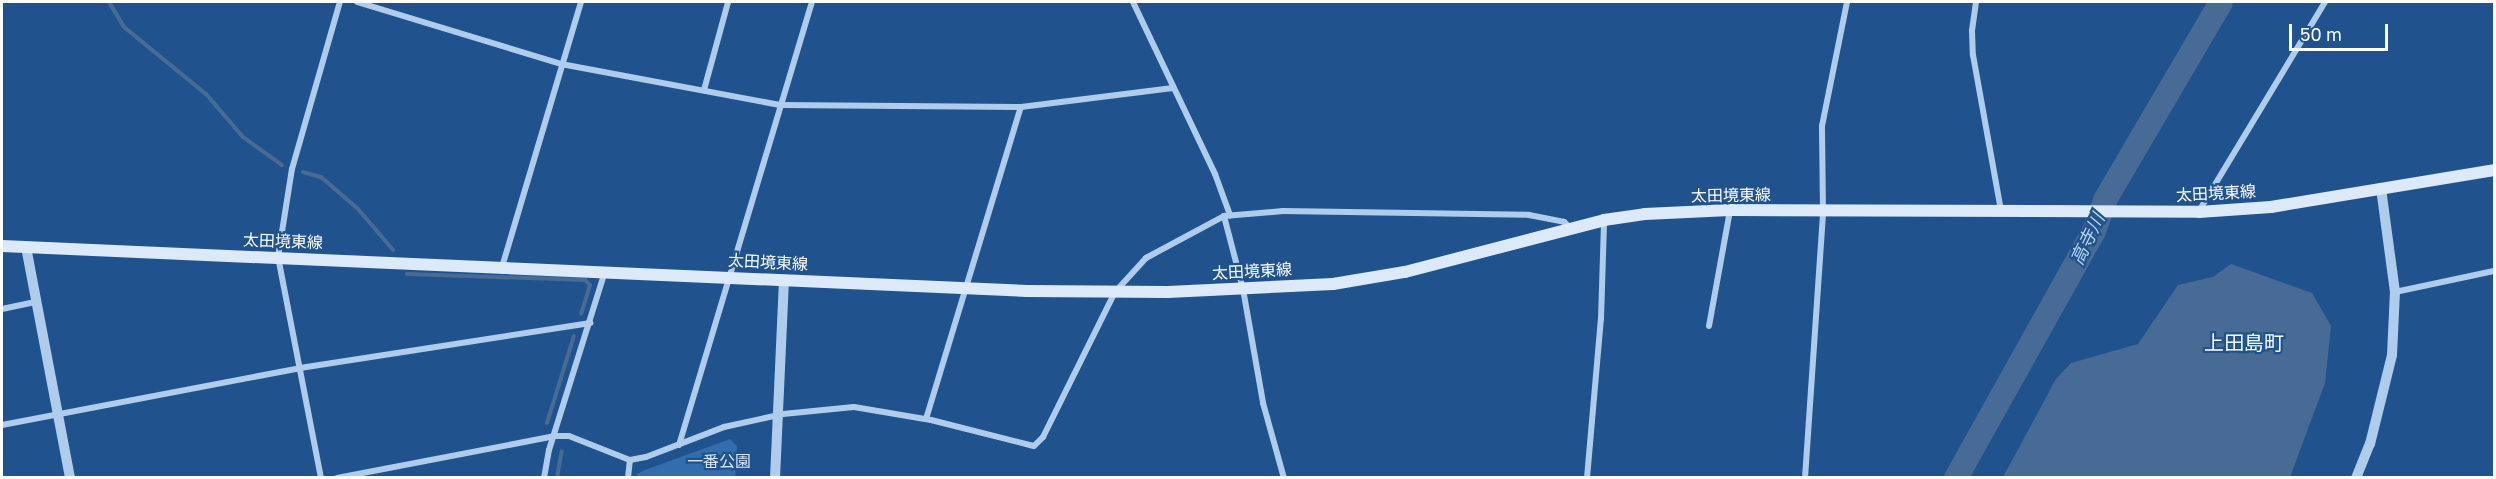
<!DOCTYPE html>
<meta charset="utf-8">
<style>
body{margin:0}
#map{position:relative;width:2496px;height:479px;overflow:hidden;background:#20538e;font-family:"Golos Text","Noto Sans JP",sans-serif}
div>[style]{position:absolute}
.green>*{inset:0;background:#346dab}
.water>*{inset:0;background:#486b95}
.stream>*{height:4px;margin:-2px;padding:0 2px;transform-origin:2px;border-radius:2px;background:#486b95}
.river>*{height:24px;margin:-12px;padding:0 12px;transform-origin:12px;border-radius:12px;background:#486b95}
.minor>*{height:6px;margin:-3px;padding:0 3px;transform-origin:3px;border-radius:3px;background:#afccec}
.tertiary>*{height:10px;margin:-5px;padding:0 5px;transform-origin:5px;border-radius:5px;background:#afccec}
.secondary>*{height:12px;margin:-6px;padding:0 6px;transform-origin:6px;border-radius:6px;background:#dbe9f9}
span{translate:-50% -50%;white-space:nowrap;text-align:center;line-height:1.15;-webkit-text-stroke:4.5px #20538e;paint-order:stroke}
.street-label{font-size:16px;color:#fff}
.park-label{font-size:16px;color:#d5e6f9}
.water-label{font-size:18px;color:#bbd6f3;font-style:italic}
.quarter-label{font-size:20px;color:#fff}
.frame{position:absolute;inset:0;border:3px solid #fff;pointer-events:none}
.scale{position:absolute;left:2289px;top:24px;width:99px;height:27px;box-sizing:border-box;border:3px solid #fff;border-top:0;padding-left:8px;font-size:18px;line-height:21px;white-space:nowrap;color:#fff;-webkit-text-stroke:4px #20538e;paint-order:stroke}
</style>
<div id="map">
<div class="green">
<div style="clip-path:polygon(730px 439px,737px 446px,735px 477px,637px 477px,637px 474px,645px 470px)"></div>
</div>
<div class="water">
<div style="clip-path:polygon(2231px 264px,2312px 293px,2331px 326px,2325px 383px,2290px 477px,2003px 477px,2056px 379px,2071px 363px,2138px 344px,2178px 285px,2213px 277px)"></div>
</div>
<div class="stream">
<div style="left:109px;top:2px;width:29px;rotate:59deg"></div>
<div style="left:124px;top:27px;width:106px;rotate:39.3deg"></div>
<div style="left:206px;top:94px;width:57px;rotate:49.3deg"></div>
<div style="left:243px;top:137px;width:48px;rotate:35.7deg"></div>
<div style="left:303px;top:172px;width:19px;rotate:16deg"></div>
<div style="left:321px;top:177px;width:49px;rotate:40.9deg"></div>
<div style="left:358px;top:209px;width:54px;rotate:49.5deg"></div>
<div style="left:407px;top:274px;width:178px;rotate:1.9deg"></div>
<div style="left:585px;top:280px;width:7px;rotate:45deg"></div>
<div style="left:590px;top:285px;width:30px;rotate:107deg"></div>
<div style="left:547px;top:423px;width:91px;rotate:-72.8deg"></div>
<div style="left:557px;top:478px;width:27px;rotate:-80deg"></div>
</div>
<div class="river">
<div style="left:1956px;top:478px;width:283px;rotate:-60.8deg"></div>
<div style="left:2094px;top:231px;width:33px;rotate:-70deg"></div>
<div style="left:2105px;top:200px;width:229px;rotate:-59.6deg"></div>
</div>
<div class="minor">
<div style="left:357px;top:2px;width:213px;rotate:16.9deg"></div>
<div style="left:561px;top:64px;width:223px;rotate:10.6deg"></div>
<div style="left:780px;top:105px;width:241px;rotate:0.5deg"></div>
<div style="left:1021px;top:107px;width:153px;rotate:-7.1deg"></div>
<div style="left:1133px;top:2px;width:191px;rotate:64.5deg"></div>
<div style="left:1215px;top:174px;width:44px;rotate:69.9deg"></div>
<div style="left:1976px;top:2px;width:29px;rotate:98deg"></div>
<div style="left:1972px;top:31px;width:24px;rotate:88deg"></div>
<div style="left:1973px;top:55px;width:158px;rotate:79.8deg"></div>
<div style="left:704px;top:90px;width:91px;rotate:-74.7deg"></div>
<div style="left:2199px;top:211px;width:244px;rotate:-58.9deg"></div>
<div style="left:1224px;top:216px;width:75px;rotate:75.4deg"></div>
<div style="left:1243px;top:289px;width:116px;rotate:80deg"></div>
<div style="left:1263px;top:403px;width:78px;rotate:74.4deg"></div>
<div style="left:502px;top:267px;width:277px;rotate:-73.4deg"></div>
<div style="left:2395px;top:292px;width:101px;rotate:-12deg"></div>
<div style="left:2px;top:309px;width:35px;rotate:-12deg"></div>
<div style="left:1709px;top:326px;width:118px;rotate:-79.7deg"></div>
<div style="left:926px;top:419px;width:326px;rotate:-73.1deg"></div>
<div style="left:2px;top:425px;width:303px;rotate:-10.8deg"></div>
<div style="left:300px;top:368px;width:294px;rotate:-8.8deg"></div>
<div style="left:679px;top:445px;width:463px;rotate:-73.3deg"></div>
<div style="left:321px;top:478px;width:225px;rotate:-101deg"></div>
<div style="left:278px;top:257px;width:89px;rotate:-81deg"></div>
<div style="left:292px;top:169px;width:174px;rotate:-74deg"></div>
<div style="left:337px;top:478px;width:222px;rotate:-10.9deg"></div>
<div style="left:555px;top:436px;width:14px"></div>
<div style="left:569px;top:436px;width:66px;rotate:21.5deg"></div>
<div style="left:630px;top:460px;width:16px;rotate:-11deg"></div>
<div style="left:646px;top:457px;width:84px;rotate:-21deg"></div>
<div style="left:724px;top:427px;width:60px;rotate:-12.4deg"></div>
<div style="left:783px;top:414px;width:71px;rotate:-5.6deg"></div>
<div style="left:854px;top:407px;width:78px;rotate:9.6deg"></div>
<div style="left:931px;top:420px;width:106px;rotate:14.2deg"></div>
<div style="left:1034px;top:446px;width:13px;rotate:-45deg"></div>
<div style="left:1043px;top:437px;width:162px;rotate:-63.6deg"></div>
<div style="left:1115px;top:292px;width:46px;rotate:-47.6deg"></div>
<div style="left:1146px;top:258px;width:89px;rotate:-28.3deg"></div>
<div style="left:1224px;top:216px;width:59px;rotate:-4.8deg"></div>
<div style="left:1283px;top:211px;width:246px;rotate:0.9deg"></div>
<div style="left:1529px;top:215px;width:36px;rotate:11deg"></div>
<div style="left:1564px;top:222px;width:11px;rotate:41deg"></div>
<div style="left:544px;top:478px;width:28px;rotate:-80deg"></div>
<div style="left:549px;top:450px;width:188px;rotate:-72.6deg"></div>
<div style="left:628px;top:478px;width:18px;rotate:-84deg"></div>
<div style="left:1587px;top:478px;width:160px;rotate:-85deg"></div>
<div style="left:1601px;top:319px;width:98px;rotate:-88.2deg"></div>
<div style="left:1805px;top:478px;width:268px;rotate:-86.1deg"></div>
<div style="left:1823px;top:211px;width:85px;rotate:-90.7deg"></div>
<div style="left:1822px;top:126px;width:126px;rotate:-78.6deg"></div>
</div>
<div class="tertiary">
<div style="left:26px;top:247px;width:235px;rotate:79.2deg"></div>
<div style="left:775px;top:478px;width:198px;rotate:-87.4deg"></div>
<div style="left:2356px;top:478px;width:37px;rotate:-68deg"></div>
<div style="left:2370px;top:444px;width:92px;rotate:-76.1deg"></div>
<div style="left:2392px;top:355px;width:63px;rotate:-87.3deg"></div>
<div style="left:2395px;top:292px;width:105px;rotate:-97.7deg"></div>
</div>
<div class="secondary">
<div style="left:2px;top:246px;width:1026px;rotate:2.51deg"></div>
<div style="left:1027px;top:291px;width:141px;rotate:0.4deg"></div>
<div style="left:1168px;top:292px;width:165px;rotate:-2.8deg"></div>
<div style="left:1333px;top:284px;width:73px;rotate:-9.5deg"></div>
<div style="left:1405px;top:272px;width:206px;rotate:-14.6deg"></div>
<div style="left:1604px;top:220px;width:41px;rotate:-8.3deg"></div>
<div style="left:1645px;top:214px;width:85px;rotate:-2.7deg"></div>
<div style="left:1730px;top:210px;width:469px;rotate:0.2deg"></div>
<div style="left:2199px;top:212px;width:72px;rotate:-4deg"></div>
<div style="left:2271px;top:207px;width:226px;rotate:-9.4deg"></div>
</div>
<div class="street-label">
<span style="left:2216px;top:193px;rotate:-3deg">太田境東線</span>
<span style="left:1731px;top:195px;rotate:-1deg">太田境東線</span>
<span style="left:283px;top:241px;rotate:2deg">太田境東線</span>
<span style="left:768px;top:262px;rotate:3deg">太田境東線</span>
<span style="left:1252px;top:271px;rotate:-3deg">太田境東線</span>
</div>
<div class="park-label">
<span style="left:719px;top:461px">一番公園</span>
</div>
<div class="water-label">
<span style="left:2087px;top:239px;rotate:-64deg">高寺川</span>
</div>
<div class="quarter-label">
<span style="left:2244px;top:342px">上田島町</span>
</div>
<div class="frame"></div>
<div class="scale">50 m</div>
</div>
